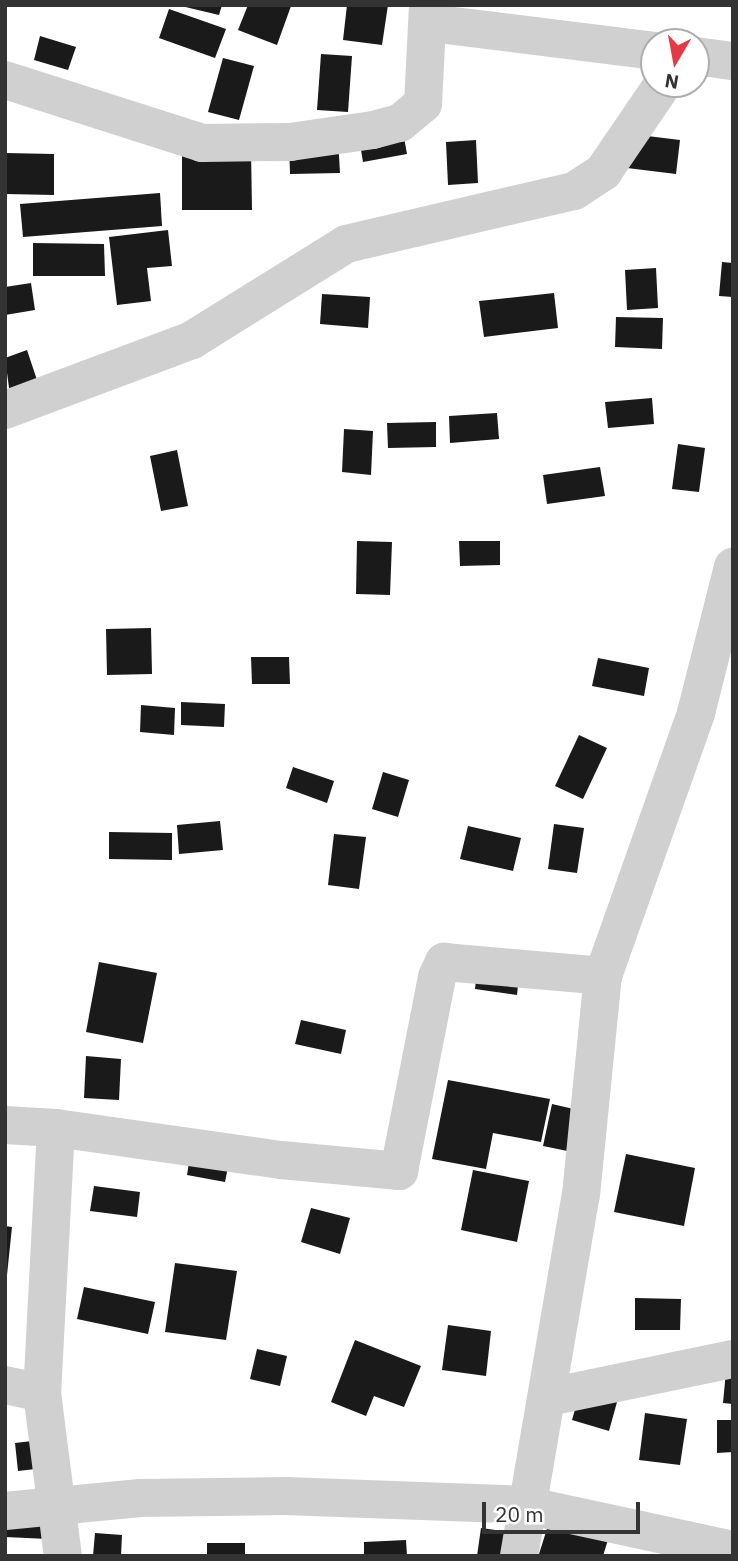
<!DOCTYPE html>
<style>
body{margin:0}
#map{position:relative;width:738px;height:1561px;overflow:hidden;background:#fff;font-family:"IBM Plex Sans",sans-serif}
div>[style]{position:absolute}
.building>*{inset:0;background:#1a1a1a}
.minor>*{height:38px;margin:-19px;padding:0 19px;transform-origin:19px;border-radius:19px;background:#d0d0d0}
span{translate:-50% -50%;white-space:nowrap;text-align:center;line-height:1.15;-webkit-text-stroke:7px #fff;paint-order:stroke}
.frame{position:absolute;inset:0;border:7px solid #333;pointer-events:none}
.north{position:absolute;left:640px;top:28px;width:70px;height:70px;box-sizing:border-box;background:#fff;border:2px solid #adadad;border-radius:50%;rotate:190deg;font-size:19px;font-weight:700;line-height:28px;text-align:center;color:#333}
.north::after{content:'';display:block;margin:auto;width:24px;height:32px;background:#e63946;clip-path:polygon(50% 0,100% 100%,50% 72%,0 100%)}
.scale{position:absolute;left:482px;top:1502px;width:158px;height:32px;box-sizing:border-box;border:4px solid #333;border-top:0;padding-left:9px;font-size:21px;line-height:24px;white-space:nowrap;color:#333;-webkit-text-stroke:5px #fff;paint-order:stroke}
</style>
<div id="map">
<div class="building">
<div style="clip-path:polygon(177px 5px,222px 5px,219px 15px)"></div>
<div style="clip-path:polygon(248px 5px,291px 6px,277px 45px,238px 30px)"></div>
<div style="clip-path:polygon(347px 5px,388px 5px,382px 45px,343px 40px)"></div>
<div style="clip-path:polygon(169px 9px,226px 29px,215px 58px,159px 38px)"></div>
<div style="clip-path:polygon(40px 36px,76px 47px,68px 70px,34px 60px)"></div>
<div style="clip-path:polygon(321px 54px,352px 56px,348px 112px,317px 110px)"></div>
<div style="clip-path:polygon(223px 58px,254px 66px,239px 120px,208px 112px)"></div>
<div style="clip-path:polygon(403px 132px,407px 154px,363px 162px,359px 138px)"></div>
<div style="clip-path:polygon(623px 133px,680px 140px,676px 174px,619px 167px)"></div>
<div style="clip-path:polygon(338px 139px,340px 173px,290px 174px,289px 141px)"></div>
<div style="clip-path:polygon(476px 140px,478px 183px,448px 185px,446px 142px)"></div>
<div style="clip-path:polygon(251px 150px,252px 210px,182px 210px,182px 151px)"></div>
<div style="clip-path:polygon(5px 153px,54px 154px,54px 195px,5px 194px)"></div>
<div style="clip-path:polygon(160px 193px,162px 226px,23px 237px,20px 204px)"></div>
<div style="clip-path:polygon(168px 230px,172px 266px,147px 268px,151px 301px,117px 305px,109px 237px)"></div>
<div style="clip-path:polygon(33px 243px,104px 244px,105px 276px,33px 276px)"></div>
<div style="clip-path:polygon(722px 262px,733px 263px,733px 297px,719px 296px)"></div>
<div style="clip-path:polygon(656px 268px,658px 308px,627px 310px,625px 270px)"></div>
<div style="clip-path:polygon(31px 283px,35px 310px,5px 315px,5px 287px)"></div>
<div style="clip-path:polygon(554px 293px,558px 328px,484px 337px,479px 301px)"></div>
<div style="clip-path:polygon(322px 294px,370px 297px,368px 328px,320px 324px)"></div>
<div style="clip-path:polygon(616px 317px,663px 318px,662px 349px,615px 347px)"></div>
<div style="clip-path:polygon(27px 350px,39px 386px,10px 395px,5px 358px)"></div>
<div style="clip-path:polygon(652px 398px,654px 424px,608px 428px,605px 402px)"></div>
<div style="clip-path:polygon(497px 413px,499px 439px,450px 443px,449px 416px)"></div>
<div style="clip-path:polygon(436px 422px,436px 447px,388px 448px,387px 423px)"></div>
<div style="clip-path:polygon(344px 429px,373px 431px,371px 475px,342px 472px)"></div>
<div style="clip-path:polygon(678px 444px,705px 448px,699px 492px,672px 489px)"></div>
<div style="clip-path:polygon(177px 450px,188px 506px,161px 511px,150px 456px)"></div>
<div style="clip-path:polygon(600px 467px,605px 496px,547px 504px,543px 475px)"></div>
<div style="clip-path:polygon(357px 541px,392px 542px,390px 595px,356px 594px)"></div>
<div style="clip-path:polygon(459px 541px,500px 541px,500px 565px,460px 566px)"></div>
<div style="clip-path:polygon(151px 628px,152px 674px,107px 675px,106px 629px)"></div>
<div style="clip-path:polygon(251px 657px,289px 657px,290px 684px,252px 684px)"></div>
<div style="clip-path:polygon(598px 658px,649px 668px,644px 696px,592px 686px)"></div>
<div style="clip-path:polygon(181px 702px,225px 704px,224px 727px,181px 725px)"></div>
<div style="clip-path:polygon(141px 705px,175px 708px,174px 735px,140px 732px)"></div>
<div style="clip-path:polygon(579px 735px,607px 748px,583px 799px,555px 786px)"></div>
<div style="clip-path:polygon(293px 767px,334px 781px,327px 803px,286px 788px)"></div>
<div style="clip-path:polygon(383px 772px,409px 780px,398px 817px,372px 809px)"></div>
<div style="clip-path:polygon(220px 821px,223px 850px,179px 854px,177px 825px)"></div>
<div style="clip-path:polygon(554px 824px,584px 828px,577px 873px,548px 869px)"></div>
<div style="clip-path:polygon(468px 826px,521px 838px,513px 871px,460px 859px)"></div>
<div style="clip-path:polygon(109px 832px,172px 833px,172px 860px,109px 859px)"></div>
<div style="clip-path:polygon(334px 834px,366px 837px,359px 889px,328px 885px)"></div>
<div style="clip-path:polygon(478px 961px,520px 966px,517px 995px,475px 989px)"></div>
<div style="clip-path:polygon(99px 962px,157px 973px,143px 1043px,86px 1032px)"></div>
<div style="clip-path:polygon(301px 1020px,346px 1030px,341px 1054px,295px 1044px)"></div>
<div style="clip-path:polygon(86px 1056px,121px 1059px,119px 1100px,84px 1098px)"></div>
<div style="clip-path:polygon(448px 1080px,550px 1099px,541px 1142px,493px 1133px,486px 1169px,432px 1159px)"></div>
<div style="clip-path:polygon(552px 1104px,591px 1113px,582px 1154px,543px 1146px)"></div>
<div style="clip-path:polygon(191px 1150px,230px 1157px,225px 1182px,187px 1175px)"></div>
<div style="clip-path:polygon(626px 1154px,695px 1168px,684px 1226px,614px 1212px)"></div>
<div style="clip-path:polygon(473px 1170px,529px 1181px,517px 1242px,461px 1230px)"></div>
<div style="clip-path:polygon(94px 1186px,140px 1192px,137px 1217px,90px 1211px)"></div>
<div style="clip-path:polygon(311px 1208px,350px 1218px,340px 1254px,301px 1242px)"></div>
<div style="clip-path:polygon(5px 1226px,12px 1227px,7px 1275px,5px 1275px)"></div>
<div style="clip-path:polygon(175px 1263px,237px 1271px,226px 1340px,165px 1332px)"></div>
<div style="clip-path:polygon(84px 1287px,155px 1302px,148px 1334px,77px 1319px)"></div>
<div style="clip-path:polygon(635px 1298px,681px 1299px,680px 1330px,635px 1330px)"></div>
<div style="clip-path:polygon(448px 1325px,491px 1331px,486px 1376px,442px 1370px)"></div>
<div style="clip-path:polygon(355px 1340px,421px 1366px,404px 1407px,374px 1396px,366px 1416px,331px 1402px)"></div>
<div style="clip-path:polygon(257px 1349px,287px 1356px,280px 1386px,250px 1379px)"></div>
<div style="clip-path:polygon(726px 1371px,733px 1372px,733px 1404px,723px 1403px)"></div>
<div style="clip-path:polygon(580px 1392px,617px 1402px,609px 1431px,572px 1420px)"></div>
<div style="clip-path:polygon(645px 1413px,687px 1419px,680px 1465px,639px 1460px)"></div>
<div style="clip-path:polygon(717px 1420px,733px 1420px,733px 1452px,717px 1453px)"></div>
<div style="clip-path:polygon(49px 1439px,53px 1467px,18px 1471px,15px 1443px)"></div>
<div style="clip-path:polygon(5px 1510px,49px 1512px,48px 1539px,5px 1537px)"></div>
<div style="clip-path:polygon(552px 1513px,610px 1533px,603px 1556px,539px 1554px)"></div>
<div style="clip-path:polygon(481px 1528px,517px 1533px,514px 1556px,477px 1556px)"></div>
<div style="clip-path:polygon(95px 1533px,122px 1535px,121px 1556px,93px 1556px)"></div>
<div style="clip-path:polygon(406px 1540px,407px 1556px,364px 1556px,364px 1542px)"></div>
<div style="clip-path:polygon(207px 1543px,245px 1543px,245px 1556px,207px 1556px)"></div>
</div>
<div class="minor">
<div style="left:430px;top:23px;width:226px;rotate:7.1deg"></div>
<div style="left:696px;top:56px;width:37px;rotate:8deg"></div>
<div style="left:5px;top:80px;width:207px;rotate:17.7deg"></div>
<div style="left:202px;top:143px;width:88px;rotate:-0.7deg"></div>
<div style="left:290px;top:142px;width:84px;rotate:-8.2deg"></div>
<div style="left:373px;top:130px;width:28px;rotate:-15deg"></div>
<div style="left:400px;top:123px;width:30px;rotate:-40deg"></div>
<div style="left:423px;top:104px;width:99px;rotate:-87.1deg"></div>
<div style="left:5px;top:410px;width:200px;rotate:-20.5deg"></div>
<div style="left:192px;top:340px;width:181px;rotate:-31.9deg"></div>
<div style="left:346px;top:244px;width:234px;rotate:-13.1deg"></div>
<div style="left:574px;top:191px;width:35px;rotate:-33deg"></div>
<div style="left:603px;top:172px;width:107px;rotate:-55.7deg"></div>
<div style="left:5px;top:1125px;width:51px;rotate:3.4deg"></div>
<div style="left:56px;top:1128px;width:265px;rotate:93deg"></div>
<div style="left:56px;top:1128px;width:227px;rotate:8.1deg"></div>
<div style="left:281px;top:1160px;width:119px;rotate:5.3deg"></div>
<div style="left:399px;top:1171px;width:198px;rotate:-78.9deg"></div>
<div style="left:437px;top:977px;width:17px;rotate:-65deg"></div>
<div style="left:444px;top:962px;width:160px;rotate:5deg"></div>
<div style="left:603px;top:976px;width:279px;rotate:-70.5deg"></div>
<div style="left:696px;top:713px;width:151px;rotate:-75.8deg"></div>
<div style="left:5px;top:1385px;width:38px;rotate:12deg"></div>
<div style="left:42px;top:1393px;width:164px;rotate:82.7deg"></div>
<div style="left:549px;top:1397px;width:188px;rotate:-11.7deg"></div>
<div style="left:5px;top:1511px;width:136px;rotate:-5.5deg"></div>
<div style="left:140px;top:1498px;width:145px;rotate:-0.8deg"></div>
<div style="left:285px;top:1496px;width:240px;rotate:2.1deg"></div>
<div style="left:525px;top:1505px;width:213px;rotate:12.2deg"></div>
<div style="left:519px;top:1556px;width:366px;rotate:-80.3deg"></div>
<div style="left:581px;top:1195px;width:220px;rotate:-84.3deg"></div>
</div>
<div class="frame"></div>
<div class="north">N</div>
<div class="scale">20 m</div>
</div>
